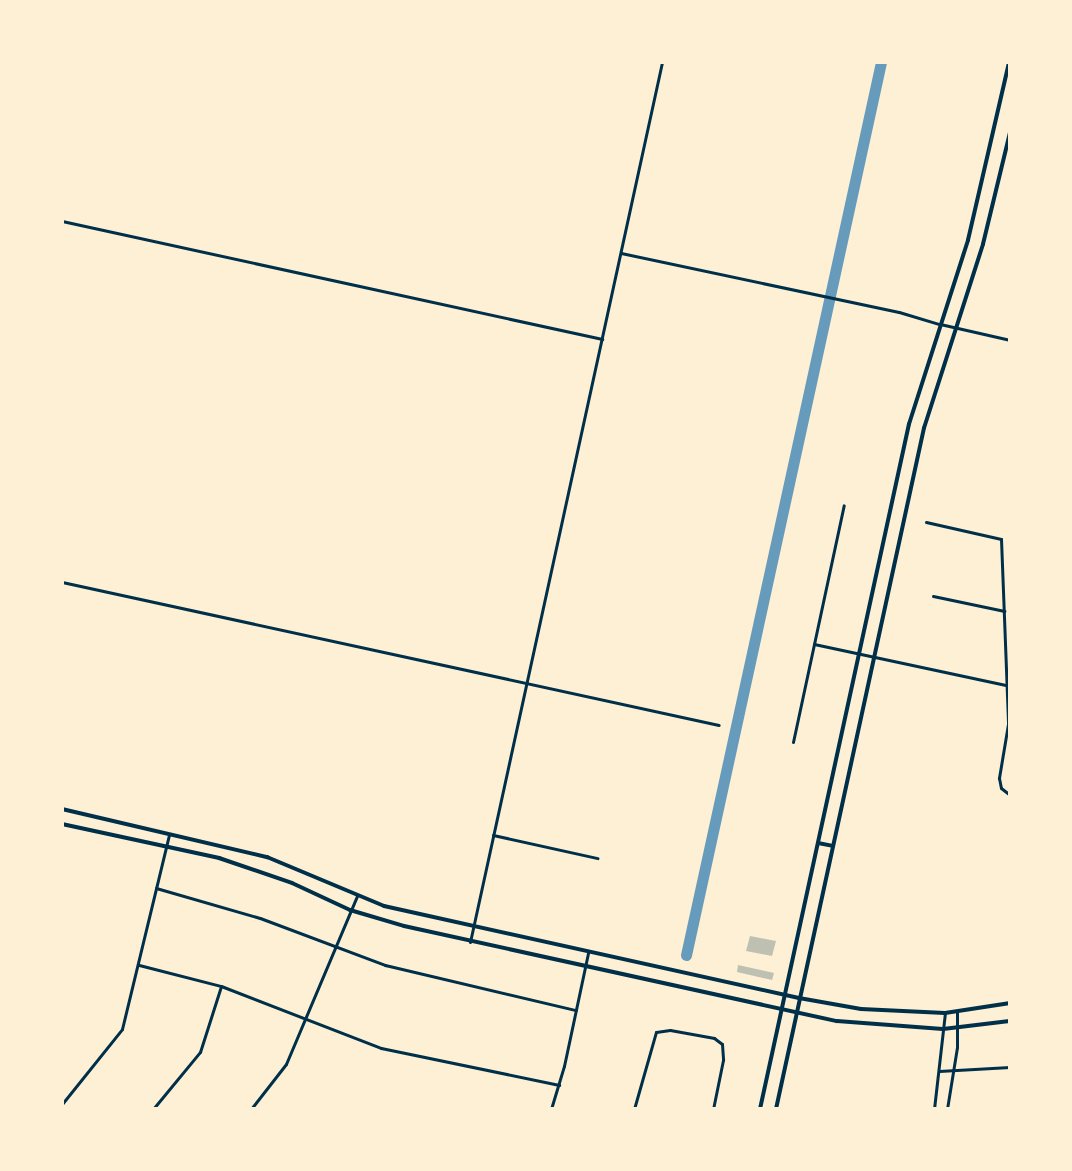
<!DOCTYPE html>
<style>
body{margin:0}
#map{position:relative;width:1072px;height:1171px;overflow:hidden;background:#fdf0d5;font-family:"Golos Text",sans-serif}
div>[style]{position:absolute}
.river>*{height:11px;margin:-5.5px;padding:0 5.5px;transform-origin:5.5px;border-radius:5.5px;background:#669bbc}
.building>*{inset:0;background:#bec0b2}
.minor>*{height:3px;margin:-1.5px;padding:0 1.5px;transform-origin:1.5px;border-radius:1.5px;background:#003049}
.tertiary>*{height:3px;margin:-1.5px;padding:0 1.5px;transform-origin:1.5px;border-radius:1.5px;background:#003049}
.secondary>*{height:4px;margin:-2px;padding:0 2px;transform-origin:2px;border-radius:2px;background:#003049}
span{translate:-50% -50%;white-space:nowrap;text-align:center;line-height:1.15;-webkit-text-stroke:8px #fdf0d5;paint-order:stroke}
.frame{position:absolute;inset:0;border:64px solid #fdf0d5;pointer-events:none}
</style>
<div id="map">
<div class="river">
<div style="left:686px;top:955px;width:914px;rotate:-77.68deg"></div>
</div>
<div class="building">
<div style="clip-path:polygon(750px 936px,776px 941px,772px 956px,746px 951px)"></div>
<div style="clip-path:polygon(738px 965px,774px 973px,772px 980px,737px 972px)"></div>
</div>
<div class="minor">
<div style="left:62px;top:221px;width:553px;rotate:12.33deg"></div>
<div style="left:621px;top:253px;width:284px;rotate:12deg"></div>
<div style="left:899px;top:312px;width:42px;rotate:16.7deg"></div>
<div style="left:926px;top:522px;width:77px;rotate:12.8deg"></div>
<div style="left:1001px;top:539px;width:185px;rotate:87.8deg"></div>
<div style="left:1008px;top:724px;width:55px;rotate:99.5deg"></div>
<div style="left:999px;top:778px;width:10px;rotate:79deg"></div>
<div style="left:1001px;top:788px;width:11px;rotate:38deg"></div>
<div style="left:62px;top:582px;width:672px;rotate:12.28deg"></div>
<div style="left:933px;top:596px;width:73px;rotate:11.9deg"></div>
<div style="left:814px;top:644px;width:196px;rotate:12.1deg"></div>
<div style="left:793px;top:742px;width:242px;rotate:-77.9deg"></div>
<div style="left:493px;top:835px;width:107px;rotate:12.5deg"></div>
<div style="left:156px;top:888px;width:108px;rotate:16.1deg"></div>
<div style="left:260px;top:918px;width:134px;rotate:20.6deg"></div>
<div style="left:385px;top:965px;width:196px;rotate:13.3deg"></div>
<div style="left:139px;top:965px;width:85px;rotate:14.4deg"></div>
<div style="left:221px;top:986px;width:172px;rotate:21.2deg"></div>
<div style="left:381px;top:1048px;width:182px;rotate:11.7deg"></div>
<div style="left:939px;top:1071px;width:71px;rotate:-3.2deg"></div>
<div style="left:62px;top:1104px;width:96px;rotate:-51.3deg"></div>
<div style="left:122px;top:1029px;width:200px;rotate:-76.4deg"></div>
<div style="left:153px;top:1109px;width:74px;rotate:-50.5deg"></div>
<div style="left:200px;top:1052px;width:69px;rotate:-72.3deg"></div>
<div style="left:251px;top:1109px;width:57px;rotate:-52.1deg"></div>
<div style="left:286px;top:1064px;width:182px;rotate:-67.1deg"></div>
<div style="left:551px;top:1109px;width:45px;rotate:-73.2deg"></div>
<div style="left:564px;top:1066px;width:116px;rotate:-78deg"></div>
<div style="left:634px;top:1109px;width:80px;rotate:-74.1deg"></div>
<div style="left:656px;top:1032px;width:14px;rotate:-8deg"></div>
<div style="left:670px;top:1030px;width:45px;rotate:10.3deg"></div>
<div style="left:714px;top:1038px;width:10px;rotate:37deg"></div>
<div style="left:722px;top:1044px;width:16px;rotate:86deg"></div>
<div style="left:723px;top:1060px;width:50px;rotate:101.5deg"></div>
<div style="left:934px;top:1109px;width:97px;rotate:-83.5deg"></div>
<div style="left:947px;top:1109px;width:63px;rotate:-80.8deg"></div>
<div style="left:957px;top:1047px;width:35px;rotate:-90deg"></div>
</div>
<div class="tertiary">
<div style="left:940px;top:324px;width:72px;rotate:12.9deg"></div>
<div style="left:470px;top:942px;width:901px;rotate:-77.69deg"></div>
</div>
<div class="secondary">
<div style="left:62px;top:809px;width:211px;rotate:13.2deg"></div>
<div style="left:267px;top:857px;width:127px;rotate:22.7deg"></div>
<div style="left:384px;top:906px;width:425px;rotate:12.5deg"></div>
<div style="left:799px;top:998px;width:63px;rotate:10.1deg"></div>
<div style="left:861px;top:1009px;width:84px;rotate:2.7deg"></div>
<div style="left:945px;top:1013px;width:66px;rotate:-8.7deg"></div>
<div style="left:62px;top:824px;width:161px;rotate:12.2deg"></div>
<div style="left:219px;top:858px;width:77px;rotate:18.9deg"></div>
<div style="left:292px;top:883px;width:64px;rotate:25deg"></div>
<div style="left:350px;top:910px;width:56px;rotate:16.5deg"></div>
<div style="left:404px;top:926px;width:443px;rotate:12.4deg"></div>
<div style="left:837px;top:1021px;width:106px;rotate:4.3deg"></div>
<div style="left:943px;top:1029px;width:67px;rotate:-6.8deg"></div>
<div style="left:818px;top:843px;width:15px;rotate:11deg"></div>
<div style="left:760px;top:1109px;width:701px;rotate:-77.73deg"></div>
<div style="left:909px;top:424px;width:193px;rotate:-72.2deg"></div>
<div style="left:968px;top:240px;width:183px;rotate:-77deg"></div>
<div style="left:776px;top:1109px;width:697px;rotate:-77.74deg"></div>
<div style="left:924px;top:428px;width:193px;rotate:-72.2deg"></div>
<div style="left:983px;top:244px;width:115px;rotate:-76.4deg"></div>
</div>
<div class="frame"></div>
</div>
